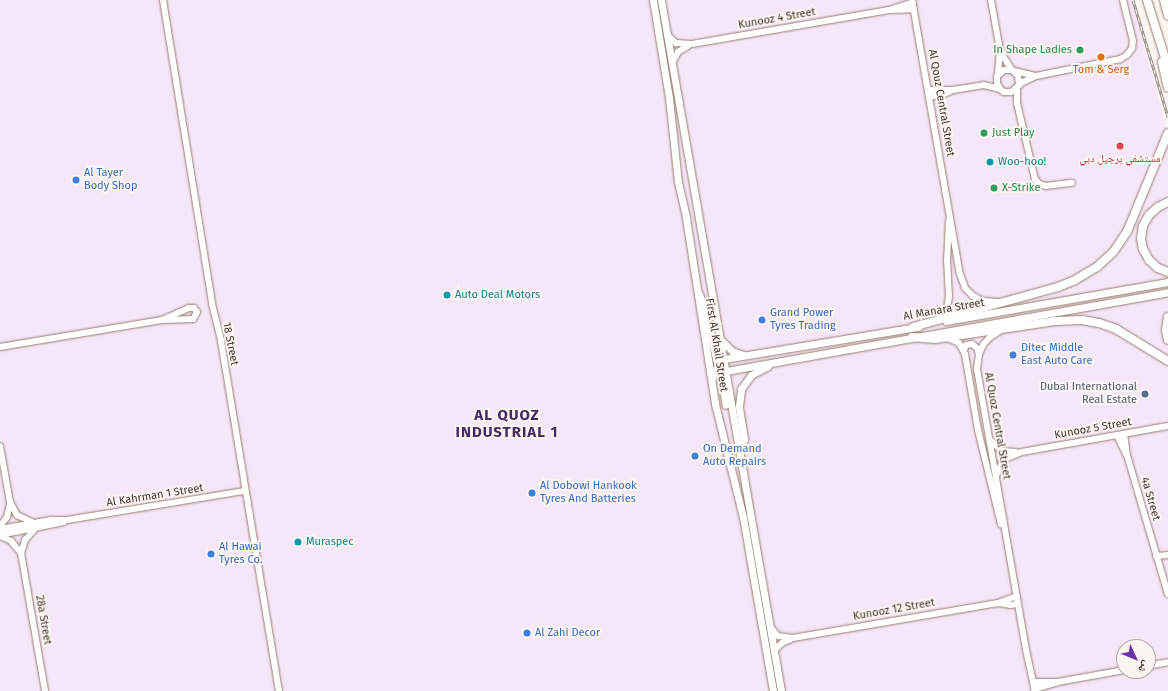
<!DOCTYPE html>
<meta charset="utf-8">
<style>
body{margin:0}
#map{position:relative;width:1168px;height:691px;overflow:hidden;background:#fbf5f2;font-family:"Fira Sans","Noto Naskh Arabic",sans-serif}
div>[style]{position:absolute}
.industrial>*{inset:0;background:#f6e6f9}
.roads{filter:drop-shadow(0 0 1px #967e6e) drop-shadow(0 0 1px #967e6e)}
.minor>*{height:6px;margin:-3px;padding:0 3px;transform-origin:3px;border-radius:3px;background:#fff}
.major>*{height:7px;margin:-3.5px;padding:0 3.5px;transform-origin:3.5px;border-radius:3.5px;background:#fff}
.highway>*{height:8px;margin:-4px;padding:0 4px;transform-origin:4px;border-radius:4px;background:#fff}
.rail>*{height:3px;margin-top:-1.5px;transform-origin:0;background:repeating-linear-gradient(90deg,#fbf5f2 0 4.5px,#9b928d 0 9px);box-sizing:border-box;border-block:1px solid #9b928d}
.dots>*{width:11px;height:11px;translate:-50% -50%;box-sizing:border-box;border:2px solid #fbf5f2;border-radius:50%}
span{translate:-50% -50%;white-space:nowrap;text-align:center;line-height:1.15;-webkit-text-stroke:4px #fbf5f2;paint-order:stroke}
.street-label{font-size:11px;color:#423731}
.leisure-label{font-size:11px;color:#27864d}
.right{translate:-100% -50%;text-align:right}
.left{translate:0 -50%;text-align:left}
.food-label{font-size:11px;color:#c56008}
.health-label{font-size:11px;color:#be3a42}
.culture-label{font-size:11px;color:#0d838f}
.shop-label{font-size:11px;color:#366cbe}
.service-label{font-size:11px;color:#4e5e75}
.district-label{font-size:15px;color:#472b65;font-weight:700;letter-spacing:1px}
.north{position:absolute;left:1116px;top:639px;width:40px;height:40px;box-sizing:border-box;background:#fbf5f2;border:1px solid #b1a9a5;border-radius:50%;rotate:134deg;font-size:11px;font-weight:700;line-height:16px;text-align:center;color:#423731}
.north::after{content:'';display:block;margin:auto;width:14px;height:18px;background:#6e31a6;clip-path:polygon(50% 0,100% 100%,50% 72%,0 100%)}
</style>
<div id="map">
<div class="industrial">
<div style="clip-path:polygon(evenodd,0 0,1132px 0,1168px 134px,1168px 691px,0 691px,0 0,1124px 647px,1148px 647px,1148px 671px,1124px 671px,1124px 647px)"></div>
</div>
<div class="roads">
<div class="minor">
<div style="left:163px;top:0;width:308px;rotate:80.8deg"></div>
<div style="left:212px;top:304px;width:38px;rotate:76deg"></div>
<div style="left:221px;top:341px;width:355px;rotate:80.6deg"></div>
<div style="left:912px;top:0;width:278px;rotate:80.1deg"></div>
<div style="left:960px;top:274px;width:15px;rotate:70deg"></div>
<div style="left:965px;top:288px;width:11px;rotate:45deg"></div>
<div style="left:973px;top:296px;width:11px;rotate:27deg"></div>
<div style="left:983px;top:301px;width:15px;rotate:4deg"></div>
<div style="left:991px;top:0;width:51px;rotate:79.8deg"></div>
<div style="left:1000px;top:50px;width:24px;rotate:95deg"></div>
<div style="left:890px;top:10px;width:24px;rotate:-2deg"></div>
<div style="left:667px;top:35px;width:12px;rotate:42deg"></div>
<div style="left:676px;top:43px;width:16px;rotate:4deg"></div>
<div style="left:692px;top:44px;width:200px;rotate:-9.8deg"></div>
<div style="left:889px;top:10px;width:25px;rotate:-18deg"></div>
<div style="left:1001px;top:53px;width:20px;rotate:57deg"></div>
<div style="left:672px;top:63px;width:13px;rotate:-61deg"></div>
<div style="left:678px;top:52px;width:13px;rotate:-32deg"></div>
<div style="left:1014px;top:71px;width:22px;rotate:13deg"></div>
<div style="left:1019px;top:85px;width:9px;rotate:-96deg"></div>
<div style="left:1018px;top:76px;width:8px;rotate:-135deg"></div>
<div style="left:1012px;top:70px;width:8px;rotate:180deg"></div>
<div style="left:1004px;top:70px;width:9px;rotate:139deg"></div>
<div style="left:997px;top:76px;width:7px;rotate:90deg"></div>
<div style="left:997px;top:83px;width:7px;rotate:63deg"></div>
<div style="left:1000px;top:89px;width:5px;rotate:37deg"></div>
<div style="left:1004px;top:92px;width:7px"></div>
<div style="left:1011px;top:92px;width:16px;rotate:-40deg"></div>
<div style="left:1023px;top:82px;width:14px;rotate:-25deg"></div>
<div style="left:1036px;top:76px;width:86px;rotate:-11.4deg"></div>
<div style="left:1120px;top:59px;width:8px;rotate:-30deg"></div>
<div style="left:1127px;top:55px;width:9px;rotate:-54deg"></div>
<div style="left:1132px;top:48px;width:7px;rotate:-82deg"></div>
<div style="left:1133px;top:41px;width:42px;rotate:-103.7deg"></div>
<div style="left:1017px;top:87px;width:16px;rotate:90deg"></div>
<div style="left:1017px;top:103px;width:78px;rotate:76.7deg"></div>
<div style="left:1035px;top:179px;width:6px;rotate:51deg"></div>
<div style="left:1039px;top:184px;width:7px;rotate:16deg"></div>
<div style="left:1046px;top:186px;width:26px;rotate:-7deg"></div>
<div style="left:928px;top:90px;width:25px"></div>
<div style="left:953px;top:90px;width:31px;rotate:-9deg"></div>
<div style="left:984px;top:85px;width:16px;rotate:14deg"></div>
<div style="left:929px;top:97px;width:15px;rotate:-11deg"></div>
<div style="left:944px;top:94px;width:10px;rotate:-24deg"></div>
<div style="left:189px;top:308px;width:5px"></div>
<div style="left:194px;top:308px;width:5px;rotate:53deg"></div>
<div style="left:197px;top:312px;width:8px;rotate:120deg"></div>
<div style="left:193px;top:319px;width:31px;rotate:178deg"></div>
<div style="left:162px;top:320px;width:30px;rotate:-24deg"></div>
<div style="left:941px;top:318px;width:12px;rotate:-59deg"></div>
<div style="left:947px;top:308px;width:11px;rotate:-80deg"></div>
<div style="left:949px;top:297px;width:36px;rotate:-93deg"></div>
<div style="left:947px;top:261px;width:40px;rotate:-87.1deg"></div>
<div style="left:1001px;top:330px;width:14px;rotate:146deg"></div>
<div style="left:989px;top:338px;width:9px;rotate:131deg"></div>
<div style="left:983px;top:345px;width:10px;rotate:114deg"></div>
<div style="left:979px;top:354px;width:15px;rotate:98deg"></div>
<div style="left:977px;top:369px;width:285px;rotate:80.1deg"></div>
<div style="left:1026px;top:650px;width:42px;rotate:77.6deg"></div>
<div style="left:946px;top:338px;width:4px;rotate:14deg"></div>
<div style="left:950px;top:339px;width:10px;rotate:24deg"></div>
<div style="left:959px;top:343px;width:13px;rotate:61deg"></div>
<div style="left:965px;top:354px;width:77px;rotate:80.3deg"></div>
<div style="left:978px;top:430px;width:97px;rotate:76.3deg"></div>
<div style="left:0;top:347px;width:164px;rotate:-9.5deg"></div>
<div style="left:964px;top:350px;width:5px;rotate:-68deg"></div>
<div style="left:966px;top:345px;width:6px;rotate:-9deg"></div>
<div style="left:972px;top:344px;width:6px;rotate:39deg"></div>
<div style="left:977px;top:348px;width:6px;rotate:72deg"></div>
<div style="left:1124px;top:434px;width:21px;rotate:82deg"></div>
<div style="left:1127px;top:455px;width:145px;rotate:73.6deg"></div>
<div style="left:1117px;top:435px;width:21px;rotate:65deg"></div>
<div style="left:990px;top:440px;width:16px;rotate:43deg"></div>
<div style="left:1002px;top:451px;width:14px;rotate:4deg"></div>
<div style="left:0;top:446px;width:57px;rotate:79.9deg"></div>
<div style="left:10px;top:502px;width:15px;rotate:62deg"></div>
<div style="left:17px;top:515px;width:17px;rotate:25deg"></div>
<div style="left:996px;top:476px;width:17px;rotate:-66deg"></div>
<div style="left:1003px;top:460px;width:21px;rotate:-23deg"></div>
<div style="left:1022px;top:452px;width:148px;rotate:-10.1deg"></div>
<div style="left:0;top:526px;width:11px;rotate:-52deg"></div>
<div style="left:7px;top:517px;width:13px;rotate:-77deg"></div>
<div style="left:0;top:529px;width:52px;rotate:-10deg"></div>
<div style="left:51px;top:520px;width:16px"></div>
<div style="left:67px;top:520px;width:180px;rotate:-9.3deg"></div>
<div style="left:0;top:535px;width:65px;rotate:-11.5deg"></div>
<div style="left:0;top:536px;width:12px;rotate:24deg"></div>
<div style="left:11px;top:541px;width:16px;rotate:50deg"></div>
<div style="left:21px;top:553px;width:140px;rotate:80.1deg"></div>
<div style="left:21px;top:553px;width:14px;rotate:-73deg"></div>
<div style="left:25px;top:540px;width:15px;rotate:-48deg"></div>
<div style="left:1156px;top:556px;width:12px;rotate:-5deg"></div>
<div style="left:998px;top:603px;width:12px;rotate:9deg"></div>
<div style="left:1010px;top:605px;width:8px;rotate:-7deg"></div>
<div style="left:771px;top:628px;width:11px;rotate:49deg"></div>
<div style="left:778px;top:636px;width:15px;rotate:8deg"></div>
<div style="left:793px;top:638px;width:208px;rotate:-9.7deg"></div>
<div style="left:998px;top:603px;width:20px;rotate:-20deg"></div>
<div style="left:774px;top:651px;width:11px;rotate:-45deg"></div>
<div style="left:782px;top:643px;width:10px;rotate:-24deg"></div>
<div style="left:1148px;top:666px;width:20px;rotate:-11deg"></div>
<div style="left:1033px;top:682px;width:23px"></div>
<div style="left:1034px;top:689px;width:25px;rotate:-16deg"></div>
<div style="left:1058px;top:682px;width:67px;rotate:-10.3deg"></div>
</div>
<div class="major">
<div style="left:653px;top:0;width:99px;rotate:80.7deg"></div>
<div style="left:669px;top:98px;width:84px;rotate:83.9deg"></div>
<div style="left:678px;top:182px;width:37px;rotate:77deg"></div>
<div style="left:686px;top:218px;width:188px;rotate:81.1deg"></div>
<div style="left:715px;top:404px;width:116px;rotate:76.1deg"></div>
<div style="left:743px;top:517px;width:177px;rotate:80.2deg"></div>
<div style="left:661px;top:0;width:701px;rotate:80.15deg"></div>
<div style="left:699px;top:294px;width:15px;rotate:67deg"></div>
<div style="left:705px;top:308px;width:52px;rotate:77.8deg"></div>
<div style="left:716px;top:359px;width:9px;rotate:69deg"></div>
<div style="left:946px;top:321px;width:225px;rotate:-10deg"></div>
<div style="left:722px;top:341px;width:14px;rotate:45deg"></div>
<div style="left:732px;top:351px;width:12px;rotate:20deg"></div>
<div style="left:726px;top:371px;width:449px;rotate:-10.1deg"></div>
<div style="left:714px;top:372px;width:8px;rotate:23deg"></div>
<div style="left:721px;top:375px;width:30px;rotate:81deg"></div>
<div style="left:712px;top:378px;width:14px;rotate:-65deg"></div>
<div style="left:718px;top:365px;width:8px;rotate:-45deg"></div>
<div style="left:724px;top:359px;width:197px;rotate:-9.4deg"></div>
<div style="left:739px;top:447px;width:2px;rotate:63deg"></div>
<div style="left:740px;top:449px;width:2px;rotate:-63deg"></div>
<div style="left:741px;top:447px;width:9px;rotate:-69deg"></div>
<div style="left:744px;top:439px;width:33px;rotate:-99deg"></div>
<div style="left:739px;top:406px;width:17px;rotate:-83deg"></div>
<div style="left:741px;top:389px;width:17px;rotate:-54deg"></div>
<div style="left:751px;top:375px;width:19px;rotate:-28deg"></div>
</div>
<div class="highway">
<div style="left:1147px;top:0;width:71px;rotate:72.8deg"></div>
<div style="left:1164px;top:0;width:16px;rotate:75deg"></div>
<div style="left:1162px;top:62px;width:26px;rotate:77deg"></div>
<div style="left:1168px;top:202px;width:11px;rotate:153deg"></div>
<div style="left:1158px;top:207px;width:12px;rotate:138deg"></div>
<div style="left:1149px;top:215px;width:13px;rotate:119deg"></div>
<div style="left:1143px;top:226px;width:12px;rotate:99deg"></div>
<div style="left:1141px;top:238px;width:11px;rotate:80deg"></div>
<div style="left:1143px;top:249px;width:13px;rotate:61deg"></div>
<div style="left:1149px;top:260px;width:12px;rotate:42deg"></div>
<div style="left:1158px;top:268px;width:11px;rotate:22deg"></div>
<div style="left:1168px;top:317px;width:13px;rotate:99deg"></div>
<div style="left:1166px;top:330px;width:10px;rotate:79deg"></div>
<div style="left:913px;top:327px;width:150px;rotate:-15.4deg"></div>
<div style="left:1058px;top:287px;width:18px;rotate:-22deg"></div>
<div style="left:1075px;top:280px;width:26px;rotate:-31deg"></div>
<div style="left:1097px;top:267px;width:23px;rotate:-43deg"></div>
<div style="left:1114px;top:251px;width:23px;rotate:-56deg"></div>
<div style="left:1127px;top:232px;width:107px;rotate:-67.5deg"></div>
<div style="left:912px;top:337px;width:23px;rotate:5deg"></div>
<div style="left:935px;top:339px;width:121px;rotate:-8.5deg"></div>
<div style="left:1055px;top:321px;width:27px;rotate:-2deg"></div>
<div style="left:1082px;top:320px;width:17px;rotate:10deg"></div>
<div style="left:1099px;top:323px;width:18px;rotate:19deg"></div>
<div style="left:1116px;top:329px;width:61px;rotate:31.6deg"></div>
</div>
</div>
<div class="rail">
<div style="left:1133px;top:0;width:122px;rotate:73.3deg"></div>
</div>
<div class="dots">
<div style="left:1080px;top:50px;background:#2e9e5b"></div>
<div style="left:1101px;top:57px;background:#e8710a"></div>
<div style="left:984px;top:133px;background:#2e9e5b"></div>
<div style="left:1120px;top:146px;background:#e0444e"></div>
<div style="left:990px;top:162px;background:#0f9aa8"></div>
<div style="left:76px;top:180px;background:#3f7fe0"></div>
<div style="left:994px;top:188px;background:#2e9e5b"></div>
<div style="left:447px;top:295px;background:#0f9aa8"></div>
<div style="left:762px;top:320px;background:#3f7fe0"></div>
<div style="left:1013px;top:355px;background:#3f7fe0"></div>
<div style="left:1145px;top:394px;background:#5c6f8a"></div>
<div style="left:695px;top:456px;background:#3f7fe0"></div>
<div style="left:532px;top:493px;background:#3f7fe0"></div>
<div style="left:298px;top:542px;background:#0f9aa8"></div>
<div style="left:211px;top:554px;background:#3f7fe0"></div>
<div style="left:527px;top:633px;background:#3f7fe0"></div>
</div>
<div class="street-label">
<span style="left:777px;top:19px;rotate:-10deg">Kunooz 4 Street</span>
<span style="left:941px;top:103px;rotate:80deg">Al Qouz Central Street</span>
<span style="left:944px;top:310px;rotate:-10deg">Al Manara Street</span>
<span style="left:230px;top:344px;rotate:79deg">18 Street</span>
<span style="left:716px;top:345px;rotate:81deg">First Al Khail Street</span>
<span style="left:997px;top:426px;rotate:80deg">Al Quoz Central Street</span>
<span style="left:1093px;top:429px;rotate:-10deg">Kunooz 5 Street</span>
<span style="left:155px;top:496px;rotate:-9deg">Al Kahrman 1 Street</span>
<span style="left:1150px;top:499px;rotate:74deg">4a Street</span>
<span style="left:894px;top:610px;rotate:-10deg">Kunooz 12 Street</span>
<span style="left:43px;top:620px;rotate:80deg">28a Street</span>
</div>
<div class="leisure-label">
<span class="right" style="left:1072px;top:50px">In Shape Ladies</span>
<span class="left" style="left:992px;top:133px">Just Play</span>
<span class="left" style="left:1002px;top:188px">X-Strike</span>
</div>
<div class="food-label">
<span style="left:1101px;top:70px">Tom &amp; Serg</span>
</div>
<div class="health-label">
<span style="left:1120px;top:159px">مستشفي برجيل دبي</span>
</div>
<div class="culture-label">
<span class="left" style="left:998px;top:162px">Woo-hoo!</span>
<span class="left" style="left:455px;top:295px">Auto Deal Motors</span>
<span class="left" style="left:306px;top:542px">Muraspec</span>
</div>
<div class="shop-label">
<span class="left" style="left:84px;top:180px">Al Tayer<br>Body Shop</span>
<span class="left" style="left:770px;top:320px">Grand Power<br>Tyres Trading</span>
<span class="left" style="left:1021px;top:355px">Ditec Middle<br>East Auto Care</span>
<span class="left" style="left:703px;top:456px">On Demand<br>Auto Repairs</span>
<span class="left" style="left:540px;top:493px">Al Dobowi Hankook<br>Tyres And Batteries</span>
<span class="left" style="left:219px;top:554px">Al Hawai<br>Tyres Co.</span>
<span class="left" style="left:535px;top:633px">Al Zahi Decor</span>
</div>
<div class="service-label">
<span class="right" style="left:1137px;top:394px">Dubai International<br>Real Estate</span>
</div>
<div class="district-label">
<span style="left:507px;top:424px">AL QUOZ<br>INDUSTRIAL 1</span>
</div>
<div class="north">ش</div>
</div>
